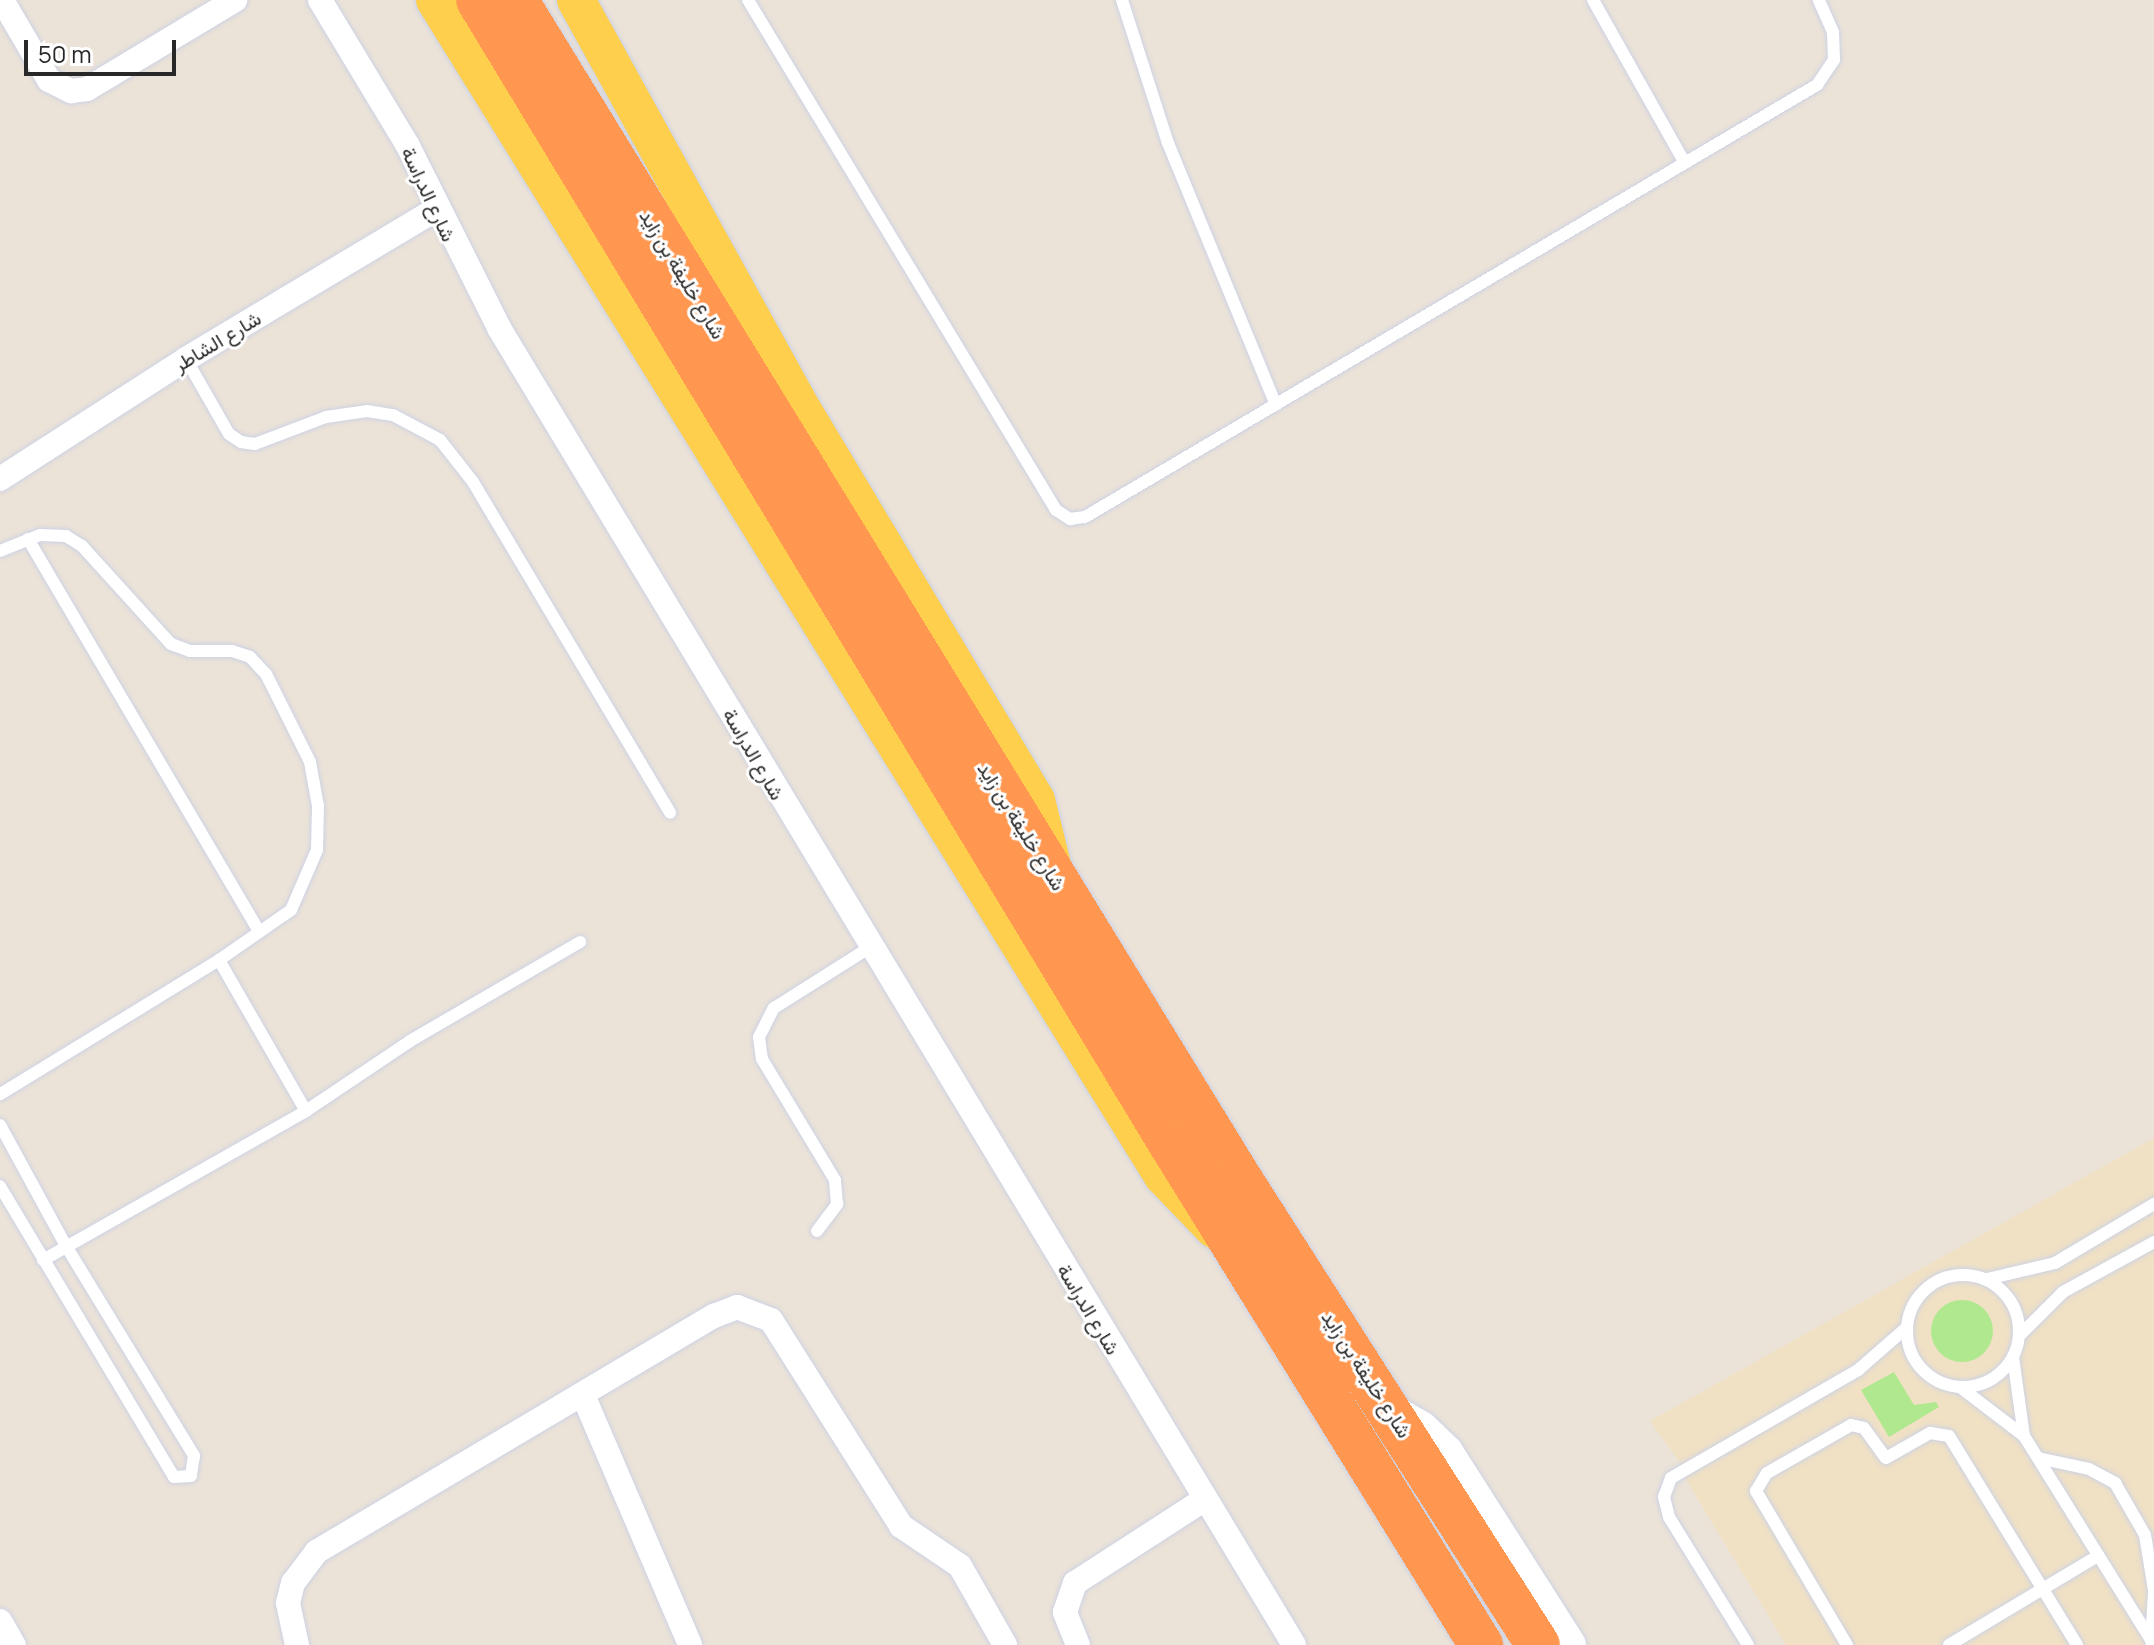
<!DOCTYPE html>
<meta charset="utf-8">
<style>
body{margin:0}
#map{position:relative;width:2154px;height:1645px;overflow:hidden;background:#ece3d8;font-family:Manrope,Vazirmatn,sans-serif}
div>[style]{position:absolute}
.education>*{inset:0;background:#f0e1c5}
.green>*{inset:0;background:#b0e88f}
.round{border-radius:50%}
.roads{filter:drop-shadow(0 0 2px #cdd2e3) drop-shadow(0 0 2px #cdd2e3)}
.lane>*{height:12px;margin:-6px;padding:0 6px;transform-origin:6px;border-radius:6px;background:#fff}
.lane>.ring{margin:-6px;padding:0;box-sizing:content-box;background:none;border:12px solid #fff;border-radius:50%}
.street>*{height:24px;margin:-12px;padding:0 12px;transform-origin:12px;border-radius:12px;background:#fff}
.secondary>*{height:34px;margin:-17px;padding:0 17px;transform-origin:17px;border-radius:17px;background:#fff}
.primary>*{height:38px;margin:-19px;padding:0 19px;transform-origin:19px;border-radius:19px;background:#fdcf4d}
.highway>*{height:44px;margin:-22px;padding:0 22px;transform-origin:22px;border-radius:22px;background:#ff9750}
span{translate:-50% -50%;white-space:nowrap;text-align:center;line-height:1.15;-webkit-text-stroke:6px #fff;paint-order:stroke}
.street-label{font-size:20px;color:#282828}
.scale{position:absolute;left:24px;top:40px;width:152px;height:36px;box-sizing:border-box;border:4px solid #282828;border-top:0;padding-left:10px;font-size:24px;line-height:28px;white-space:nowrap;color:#282828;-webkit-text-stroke:6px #fff;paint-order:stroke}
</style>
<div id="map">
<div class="education">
<div style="clip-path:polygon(2154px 1138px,2154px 1645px,1786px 1645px,1685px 1478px,1683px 1467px,1650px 1421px)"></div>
</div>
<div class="green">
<div class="round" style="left:1931px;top:1300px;width:62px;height:62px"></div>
<div style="clip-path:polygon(1894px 1372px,1914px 1405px,1936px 1402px,1939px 1407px,1889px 1437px,1861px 1390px)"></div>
</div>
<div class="roads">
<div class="lane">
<div style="left:748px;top:0;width:596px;rotate:58.87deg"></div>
<div style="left:1056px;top:510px;width:17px;rotate:33deg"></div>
<div style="left:1070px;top:519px;width:15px;rotate:-8deg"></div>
<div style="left:1085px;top:517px;width:850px;rotate:-30.55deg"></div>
<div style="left:1817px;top:85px;width:30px;rotate:-56deg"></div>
<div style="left:1834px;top:60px;width:28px;rotate:-92deg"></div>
<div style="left:1833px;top:32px;width:35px;rotate:-114deg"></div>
<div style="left:1122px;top:0;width:150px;rotate:72.2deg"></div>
<div style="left:1168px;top:143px;width:283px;rotate:67.6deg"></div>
<div style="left:1593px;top:0;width:187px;rotate:60.6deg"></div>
<div style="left:186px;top:359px;width:86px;rotate:60.2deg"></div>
<div style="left:229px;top:434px;width:14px;rotate:34deg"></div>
<div style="left:241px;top:442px;width:14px;rotate:8deg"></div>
<div style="left:255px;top:444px;width:76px;rotate:-20.8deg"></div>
<div style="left:326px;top:417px;width:41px;rotate:-8.3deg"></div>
<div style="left:367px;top:411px;width:26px;rotate:9deg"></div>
<div style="left:393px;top:415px;width:53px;rotate:28deg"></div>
<div style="left:440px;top:440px;width:53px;rotate:51.8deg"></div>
<div style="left:473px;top:482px;width:385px;rotate:59.2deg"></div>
<div style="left:28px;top:539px;width:454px;rotate:59.5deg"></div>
<div style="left:0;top:551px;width:43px;rotate:-21.8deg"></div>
<div style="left:40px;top:535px;width:26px;rotate:2deg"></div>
<div style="left:66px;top:536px;width:19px;rotate:32deg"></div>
<div style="left:82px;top:546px;width:132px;rotate:47.8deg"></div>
<div style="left:171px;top:644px;width:20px;rotate:20deg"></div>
<div style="left:190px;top:651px;width:42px"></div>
<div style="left:232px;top:651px;width:19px;rotate:18deg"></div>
<div style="left:250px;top:657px;width:23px;rotate:47deg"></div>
<div style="left:266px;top:674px;width:98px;rotate:63.4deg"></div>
<div style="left:310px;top:762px;width:45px;rotate:79.7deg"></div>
<div style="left:318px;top:806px;width:44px;rotate:91.3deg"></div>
<div style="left:317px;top:850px;width:65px;rotate:113.4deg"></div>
<div style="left:291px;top:910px;width:88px;rotate:145.2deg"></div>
<div style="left:219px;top:960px;width:257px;rotate:148.5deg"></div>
<div style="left:219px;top:960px;width:174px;rotate:60.1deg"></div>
<div style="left:0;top:1125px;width:138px;rotate:61.4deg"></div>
<div style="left:66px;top:1246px;width:246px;rotate:58.6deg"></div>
<div style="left:194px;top:1456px;width:20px;rotate:99deg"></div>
<div style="left:191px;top:1476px;width:17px;rotate:177deg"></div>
<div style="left:174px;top:1477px;width:339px;rotate:-120.9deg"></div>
<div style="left:817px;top:1231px;width:34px;rotate:-53deg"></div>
<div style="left:837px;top:1204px;width:24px;rotate:-95deg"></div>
<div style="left:835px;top:1180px;width:141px;rotate:-121.1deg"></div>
<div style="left:762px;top:1059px;width:22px;rotate:-98deg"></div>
<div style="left:759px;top:1037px;width:33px;rotate:-63deg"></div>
<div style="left:774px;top:1008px;width:112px;rotate:-32.3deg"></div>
<div style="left:43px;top:1260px;width:302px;rotate:-29.5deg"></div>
<div style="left:306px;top:1111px;width:125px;rotate:-33.9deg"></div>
<div style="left:410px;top:1041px;width:197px;rotate:-30.2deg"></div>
<div class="ring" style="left:1907px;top:1275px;width:100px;height:100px"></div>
<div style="left:1987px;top:1279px;width:70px;rotate:-13.2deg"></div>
<div style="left:2055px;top:1263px;width:115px;rotate:-30.8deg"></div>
<div style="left:2019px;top:1336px;width:62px;rotate:-45deg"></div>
<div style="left:2063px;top:1292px;width:104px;rotate:-28.8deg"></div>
<div style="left:2013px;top:1357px;width:80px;rotate:82.1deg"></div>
<div style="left:2024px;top:1436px;width:246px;rotate:58.1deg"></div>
<div style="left:1960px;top:1387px;width:81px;rotate:37.4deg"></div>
<div style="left:2038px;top:1458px;width:52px;rotate:12.2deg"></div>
<div style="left:2089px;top:1469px;width:30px;rotate:28deg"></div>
<div style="left:2115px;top:1483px;width:60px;rotate:60deg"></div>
<div style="left:2145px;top:1535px;width:56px;rotate:80.7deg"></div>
<div style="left:2151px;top:1641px;width:48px;rotate:-86.4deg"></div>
<div style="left:1748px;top:1645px;width:150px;rotate:-121.7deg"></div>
<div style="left:1669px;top:1517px;width:21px;rotate:-104deg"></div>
<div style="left:1664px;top:1497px;width:20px;rotate:-70deg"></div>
<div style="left:1671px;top:1478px;width:216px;rotate:-30deg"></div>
<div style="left:1858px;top:1370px;width:64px;rotate:-41.2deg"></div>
<div style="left:1847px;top:1645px;width:179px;rotate:-120.6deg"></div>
<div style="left:1756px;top:1491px;width:21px;rotate:-59deg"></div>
<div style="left:1767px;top:1473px;width:97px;rotate:-29.7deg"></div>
<div style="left:1851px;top:1425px;width:13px;rotate:13deg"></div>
<div style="left:1864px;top:1428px;width:37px;rotate:54deg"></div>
<div style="left:1886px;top:1458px;width:51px;rotate:-29.6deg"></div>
<div style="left:1930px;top:1433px;width:19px;rotate:9deg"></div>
<div style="left:1949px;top:1436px;width:245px;rotate:58.5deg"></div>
<div style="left:1949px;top:1645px;width:174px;rotate:-30.9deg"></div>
</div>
<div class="street">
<div style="left:2px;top:0;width:93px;rotate:59.6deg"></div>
<div style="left:49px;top:80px;width:25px;rotate:27deg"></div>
<div style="left:71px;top:91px;width:16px;rotate:-7deg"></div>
<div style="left:87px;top:89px;width:173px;rotate:-31deg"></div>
<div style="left:320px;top:0;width:170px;rotate:58.9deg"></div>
<div style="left:408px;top:146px;width:203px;rotate:63.4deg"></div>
<div style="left:499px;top:328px;width:1538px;rotate:58.88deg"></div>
<div style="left:0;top:479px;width:221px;rotate:-32.8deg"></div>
<div style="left:186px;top:359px;width:294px;rotate:-30.9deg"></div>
<div style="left:583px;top:1395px;width:272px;rotate:66.8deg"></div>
<div style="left:0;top:1621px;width:28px;rotate:60deg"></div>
<div style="left:297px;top:1645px;width:43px;rotate:-102.1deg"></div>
<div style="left:288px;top:1603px;width:21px;rotate:-76deg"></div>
<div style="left:293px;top:1583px;width:39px;rotate:-53deg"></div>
<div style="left:316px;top:1552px;width:463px;rotate:-30.7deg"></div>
<div style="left:714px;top:1316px;width:25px;rotate:-21deg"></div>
<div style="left:737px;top:1307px;width:36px;rotate:21deg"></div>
<div style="left:771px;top:1320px;width:244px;rotate:57.7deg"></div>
<div style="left:901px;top:1526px;width:71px;rotate:34.1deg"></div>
<div style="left:960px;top:1566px;width:91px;rotate:60.3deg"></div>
<div style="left:1078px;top:1645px;width:35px;rotate:-112deg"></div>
<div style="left:1065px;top:1612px;width:31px;rotate:-71deg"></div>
<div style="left:1075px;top:1583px;width:155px;rotate:-32.9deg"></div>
</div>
<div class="secondary">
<div style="left:1393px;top:1412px;width:32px;rotate:30deg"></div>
<div style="left:1421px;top:1428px;width:35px;rotate:44deg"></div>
<div style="left:1446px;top:1452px;width:229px;rotate:57.5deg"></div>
</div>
<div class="primary">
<div style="left:435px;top:0;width:1383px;rotate:58.24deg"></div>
<div style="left:1163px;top:1176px;width:74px;rotate:46.1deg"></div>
<div style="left:576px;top:0;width:456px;rotate:61.1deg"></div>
<div style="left:796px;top:399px;width:467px;rotate:59.1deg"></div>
<div style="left:1036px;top:800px;width:67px;rotate:76.2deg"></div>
</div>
<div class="highway">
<div style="left:478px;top:0;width:1336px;rotate:58.81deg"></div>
<div style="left:1170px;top:1143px;width:591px;rotate:58.22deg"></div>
<div style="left:516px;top:0;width:1378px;rotate:58.44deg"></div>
<div style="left:1237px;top:1174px;width:559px;rotate:57.42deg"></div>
</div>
</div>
<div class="street-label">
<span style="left:429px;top:194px;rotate:65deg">شارع الدراسة</span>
<span style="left:683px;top:274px;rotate:59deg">شارع خليفة بن زايد</span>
<span style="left:217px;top:341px;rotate:-31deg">شارع الشاطر</span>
<span style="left:754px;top:754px;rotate:60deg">شارع الدراسة</span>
<span style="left:1022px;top:826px;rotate:58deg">شارع خليفة بن زايد</span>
<span style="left:1089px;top:1309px;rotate:59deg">شارع الدراسة</span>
<span style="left:1367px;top:1374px;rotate:57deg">شارع خليفة بن زايد</span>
</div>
<div class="scale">50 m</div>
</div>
